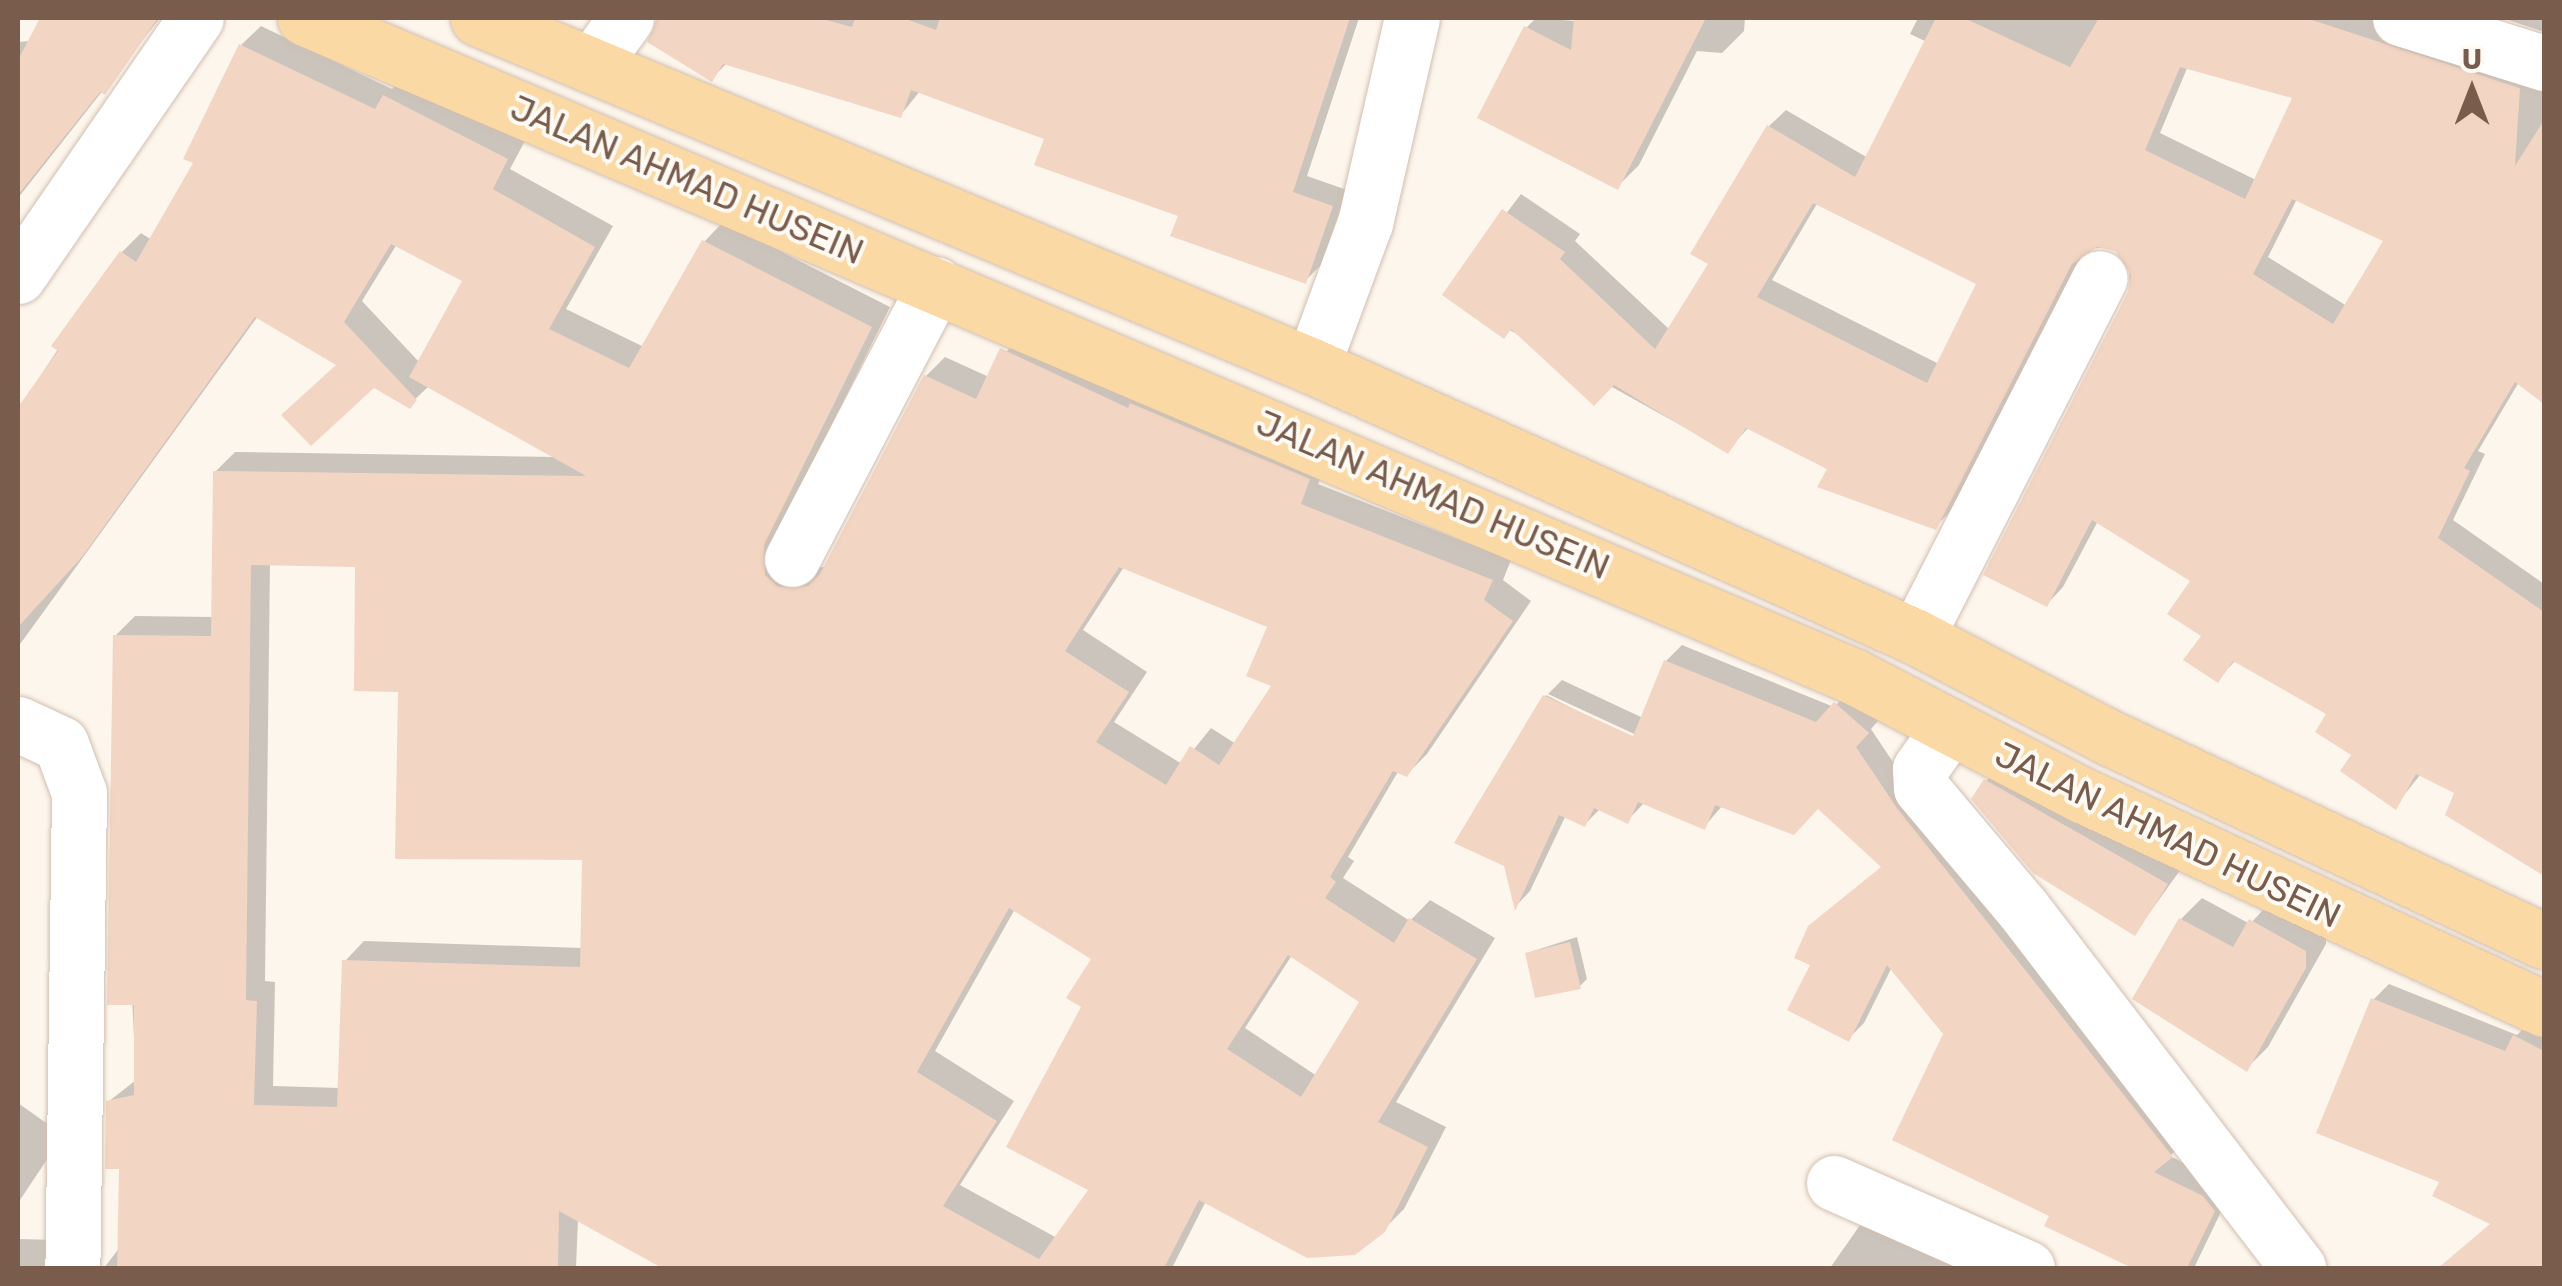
<!DOCTYPE html>
<style>
body{margin:0}
#map{position:relative;width:2562px;height:1286px;overflow:hidden;background:#fdf6ec;font-family:Rubik,sans-serif}
div>[style]{position:absolute}
.shadow>*{inset:0;background:#0003}
.building>*{inset:0;background:#f3d5c3}
.roads{filter:drop-shadow(0 0 2px #d1beb0) drop-shadow(0 0 2px #d1beb0)}
.minor>*{height:55px;margin:-27.5px;padding:0 27.5px;transform-origin:27.5px;border-radius:27.5px;background:#fff}
.major>*{height:55px;margin:-27.5px;padding:0 27.5px;transform-origin:27.5px;border-radius:27.5px;background:#fbd9a5}
span{translate:-50% -50%;white-space:nowrap;text-align:center;line-height:1.15;-webkit-text-stroke:8px #fffaf3;paint-order:stroke}
.street-label{font-size:35px;color:#7a5c4d}
.frame{position:absolute;inset:0;border:20px solid #7a5c4d;pointer-events:none}
.north{position:absolute;left:2422px;top:40px;width:100px;height:100px;-webkit-text-stroke:8px #fffaf3;paint-order:stroke;rotate:0deg;font-size:28px;font-weight:700;line-height:40px;text-align:center;color:#7a5c4d}
.north::after{content:'';display:block;margin:auto;width:35px;height:45px;background:#7a5c4d;clip-path:polygon(50% 0,100% 100%,50% 72%,0 100%)}
</style>
<div id="map">
<div class="shadow">
<div style="clip-path:polygon(43px 18px,160px 18px,18px 198px,18px 42px,30px 41px)"></div>
<div style="clip-path:polygon(659px 18px,1359px 18px,1307px 176px,1347px 190px,1321px 265px,1305px 281px,1047px 138px,920px 91px,900px 116px,727px 63px,712px 78px)"></div>
<div style="clip-path:polygon(1536px 18px,1576px 21px,1745px 18px,1744px 31px,1722px 53px,1697px 51px,1639px 165px,1618px 186px,1526px 28px)"></div>
<div style="clip-path:polygon(evenodd,1918px 18px,2392px 18px,2544px 74px,2544px 400px,2519px 382px,2478px 451px,2485px 454px,2453px 520px,2544px 584px,2544px 873px,2448px 814px,2458px 792px,2421px 774px,2395px 806px,2329px 714px,2236px 660px,2217px 680px,2194px 580px,2098px 521px,2063px 587px,2047px 604px,2130px 293px,2129px 261px,2114px 247px,2086px 249px,1952px 510px,1935px 527px,1749px 427px,1727px 451px,1445px 294px,1521px 194px,1580px 234px,1575px 241px,1670px 330px,1711px 263px,1694px 253px,1769px 126px,1786px 110px,1868px 158px,1927px 42px,1910px 34px,1918px 18px,2188px 66px,2296px 97px,2256px 180px,2160px 133px,2188px 66px,1918px 18px,2297px 199px,2387px 240px,2347px 306px,2268px 257px,2297px 199px,1918px 18px,1818px 202px,1980px 283px,1939px 364px,1772px 280px,1818px 202px)"></div>
<div style="clip-path:polygon(2502px 18px,2544px 18px,2544px 32px)"></div>
<div style="clip-path:polygon(evenodd,261px 26px,392px 89px,405px 77px,526px 139px,510px 169px,613px 226px,566px 309px,644px 347px,704px 242px,723px 222px,890px 307px,783px 524px,799px 568px,826px 567px,926px 376px,945px 357px,989px 377px,1022px 330px,1328px 460px,1318px 484px,1511px 560px,1503px 580px,1531px 601px,1427px 754px,1407px 774px,1399px 770px,1348px 857px,1354px 861px,1343px 878px,1410px 921px,1430px 900px,1495px 938px,1396px 1102px,1446px 1127px,1404px 1209px,1383px 1230px,1206px 1201px,1172px 1268px,667px 1268px,578px 1219px,576px 1268px,104px 1268px,120px 1247px,122px 1167px,108px 1102px,136px 1080px,115px 636px,135px 616px,214px 617px,215px 472px,235px 452px,556px 457px,429px 386px,409px 405px,258px 316px,18px 647px,18px 471px,40px 447px,18px 430px,18px 410px,122px 252px,141px 233px,152px 240px,196px 162px,241px 45px,261px 26px,397px 244px,466px 279px,420px 363px,362px 301px,397px 244px,261px 26px,270px 563px,358px 564px,400px 689px,585px 857px,583px 948px,364px 941px,345px 961px,340px 1088px,273px 1086px,275px 982px,265px 981px,270px 563px,261px 26px,1124px 567px,1270px 625px,1275px 685px,1236px 744px,1211px 728px,1182px 764px,1114px 722px,1147px 672px,1083px 630px,1124px 567px,261px 26px,1015px 909px,1094px 959px,1084px 1006px,1091px 1189px,1057px 1238px,960px 1185px,1014px 1101px,935px 1051px,1015px 909px,261px 26px,1292px 955px,1362px 1001px,1317px 1076px,1245px 1028px,1292px 955px)"></div>
<div style="clip-path:polygon(1682px 645px,1834px 707px,1853px 688px,1883px 715px,1871px 729px,1913px 792px,2188px 1139px,2170px 1156px,2219px 1180px,2230px 1193px,2194px 1268px,2137px 1268px,2047px 1225px,2052px 1215px,1946px 1034px,1892px 967px,1864px 1023px,1848px 1039px,1813px 963px,1810px 928px,1883px 866px,1819px 806px,1723px 805px,1704px 827px,1645px 802px,1627px 821px,1601px 808px,1585px 824px,1566px 815px,1530px 891px,1516px 906px,1507px 864px,1458px 842px,1546px 695px,1643px 744px,1645px 739px,1548px 694px,1562px 680px,1643px 718px,1666px 661px)"></div>
<div style="clip-path:polygon(2001px 766px,2181px 869px,2135px 933px,1986px 781px)"></div>
<div style="clip-path:polygon(2202px 898px,2250px 924px,2273px 899px,2326px 930px,2326px 944px,2268px 1047px,2246px 1069px,2181px 919px)"></div>
<div style="clip-path:polygon(1577px 937px,1587px 979px,1580px 986px,1527px 953px)"></div>
<div style="clip-path:polygon(2389px 984px,2517px 1035px,2531px 1021px,2544px 1027px,2544px 1268px,2441px 1268px,2492px 1223px,2442px 1181px,2373px 1000px)"></div>
<div style="clip-path:polygon(18px 1103px,56px 1130px,56px 1146px,18px 1203px)"></div>
<div style="clip-path:polygon(1865px 1218px,1994px 1268px,1830px 1268px)"></div>
<div style="clip-path:polygon(18px 1239px,60px 1240px,71px 1268px,18px 1268px)"></div>
</div>
<div class="building">
<div style="clip-path:polygon(40px 18px,158px 18px,105px 95px,100px 92px,18px 195px,18px 60px)"></div>
<div style="clip-path:polygon(657px 18px,819px 18px,852px 27px,855px 18px,903px 18px,936px 30px,940px 18px,1350px 18px,1293px 192px,1333px 206px,1306px 284px,1170px 236px,1178px 216px,1034px 165px,1044px 139px,911px 90px,901px 118px,723px 64px,712px 82px,647px 42px)"></div>
<div style="clip-path:polygon(1574px 18px,1706px 18px,1618px 190px,1477px 118px,1524px 26px,1571px 50px)"></div>
<div style="clip-path:polygon(evenodd,1936px 18px,1964px 18px,2070px 67px,2099px 18px,2306px 18px,2520px 88px,2515px 166px,2544px 120px,2544px 404px,2515px 382px,2464px 468px,2470px 471px,2438px 538px,2544px 612px,2544px 876px,2445px 815px,2454px 793px,2416px 774px,2396px 810px,2340px 771px,2351px 755px,2315px 732px,2326px 714px,2233px 661px,2218px 683px,2183px 660px,2201px 636px,2167px 614px,2190px 581px,2092px 520px,2047px 607px,1983px 575px,2128px 292px,2131px 275px,2115px 251px,2097px 247px,2072px 264px,1936px 530px,1817px 487px,1827px 469px,1746px 428px,1728px 454px,1614px 385px,1594px 406px,1511px 329px,1504px 339px,1442px 295px,1502px 209px,1565px 252px,1560px 259px,1655px 349px,1708px 264px,1690px 254px,1767px 125px,1855px 177px,1936px 18px,2180px 67px,2292px 98px,2245px 199px,2145px 150px,2180px 67px,1936px 18px,2292px 199px,2383px 241px,2333px 324px,2253px 274px,2292px 199px,1936px 18px,1813px 203px,1976px 284px,1927px 383px,1757px 297px,1813px 203px)"></div>
<div style="clip-path:polygon(evenodd,239px 44px,375px 109px,383px 95px,508px 159px,493px 189px,595px 247px,549px 329px,629px 368px,702px 240px,872px 327px,764px 545px,765px 575px,778px 587px,808px 586px,820px 574px,924px 375px,976px 399px,1000px 348px,1128px 408px,1130px 403px,1310px 479px,1301px 504px,1493px 580px,1484px 600px,1513px 621px,1407px 777px,1393px 771px,1330px 877px,1336px 882px,1325px 898px,1394px 943px,1409px 918px,1477px 959px,1378px 1122px,1428px 1147px,1385px 1232px,1355px 1255px,1307px 1258px,1199px 1200px,1164px 1268px,662px 1268px,559px 1211px,558px 1268px,117px 1268px,119px 1169px,105px 1169px,106px 1101px,134px 1095px,134px 1005px,107px 1005px,113px 635px,211px 636px,213px 471px,586px 476px,409px 377px,462px 281px,391px 244px,344px 322px,417px 400px,410px 409px,374px 388px,311px 446px,281px 415px,336px 365px,255px 317px,82px 557px,18px 627px,18px 407px,58px 351px,51px 346px,120px 251px,136px 262px,193px 163px,183px 159px,239px 44px,251px 565px,355px 567px,354px 691px,398px 692px,395px 859px,582px 860px,580px 967px,342px 960px,337px 1107px,254px 1105px,257px 1001px,246px 1000px,251px 565px,239px 44px,1119px 567px,1267px 627px,1246px 676px,1271px 686px,1219px 765px,1190px 746px,1166px 785px,1096px 742px,1129px 692px,1065px 651px,1119px 567px,239px 44px,1009px 908px,1091px 959px,1066px 998px,1081px 1007px,1006px 1147px,1088px 1190px,1039px 1259px,943px 1206px,997px 1121px,917px 1072px,1009px 908px,239px 44px,1288px 955px,1359px 1002px,1301px 1097px,1227px 1049px,1288px 955px)"></div>
<div style="clip-path:polygon(1664px 660px,1816px 722px,1834px 702px,1869px 733px,1856px 747px,1897px 808px,2173px 1157px,2154px 1172px,2203px 1196px,2215px 1211px,2187px 1268px,2132px 1268px,2044px 1226px,2049px 1216px,1892px 1140px,1943px 1034px,1887px 965px,1849px 1042px,1787px 1010px,1810px 965px,1794px 958px,1808px 926px,1881px 867px,1818px 809px,1794px 835px,1715px 805px,1705px 830px,1638px 802px,1628px 824px,1594px 808px,1585px 827px,1559px 815px,1515px 911px,1504px 866px,1454px 843px,1543px 695px,1633px 736px)"></div>
<div style="clip-path:polygon(1984px 779px,2168px 884px,2135px 936px,2033px 873px,1971px 799px)"></div>
<div style="clip-path:polygon(2179px 918px,2233px 947px,2249px 919px,2306px 951px,2306px 968px,2247px 1072px,2132px 999px)"></div>
<div style="clip-path:polygon(1570px 942px,1581px 989px,1535px 998px,1525px 953px)"></div>
<div style="clip-path:polygon(2371px 998px,2505px 1051px,2513px 1035px,2544px 1051px,2544px 1268px,2438px 1268px,2490px 1224px,2432px 1196px,2439px 1182px,2316px 1133px)"></div>
</div>
<div class="roads">
<div class="minor">
<div style="left:2400px;top:18px;width:151px;rotate:17.4deg"></div>
<div style="left:592px;top:65px;width:58px;rotate:-54.1deg"></div>
<div style="left:18px;top:276px;width:313px;rotate:-55.4deg"></div>
<div style="left:1312px;top:366px;width:153px;rotate:-69.7deg"></div>
<div style="left:1365px;top:223px;width:210px;rotate:-77.1deg"></div>
<div style="left:792px;top:559px;width:310px;rotate:-62.4deg"></div>
<div style="left:1916px;top:637px;width:403px;rotate:-62.9deg"></div>
<div style="left:18px;top:724px;width:47px;rotate:24.9deg"></div>
<div style="left:61px;top:744px;width:52px;rotate:69.8deg"></div>
<div style="left:79px;top:793px;width:475px;rotate:90.8deg"></div>
<div style="left:1948px;top:729px;width:49px;rotate:125deg"></div>
<div style="left:1920px;top:769px;width:19px;rotate:87deg"></div>
<div style="left:1921px;top:788px;width:158px;rotate:49.9deg"></div>
<div style="left:2023px;top:909px;width:452px;rotate:52.5deg"></div>
<div style="left:1834px;top:1183px;width:211px;rotate:23.8deg"></div>
</div>
<div class="major">
<div style="left:305px;top:18px;width:1684px;rotate:23.03deg"></div>
<div style="left:1855px;top:677px;width:256px;rotate:27.5deg"></div>
<div style="left:2082px;top:795px;width:509px;rotate:24.85deg"></div>
<div style="left:478px;top:18px;width:904px;rotate:22.65deg"></div>
<div style="left:1312px;top:366px;width:662px;rotate:24.16deg"></div>
<div style="left:1916px;top:637px;width:216px;rotate:27.5deg"></div>
<div style="left:2108px;top:737px;width:481px;rotate:25.1deg"></div>
</div>
</div>
<div class="street-label">
<span style="left:687px;top:180px;rotate:23deg">JALAN AHMAD HUSEIN</span>
<span style="left:1433px;top:495px;rotate:23deg">JALAN AHMAD HUSEIN</span>
<span style="left:2168px;top:835px;rotate:26deg">JALAN AHMAD HUSEIN</span>
</div>
<div class="frame"></div>
<div class="north">U</div>
</div>
